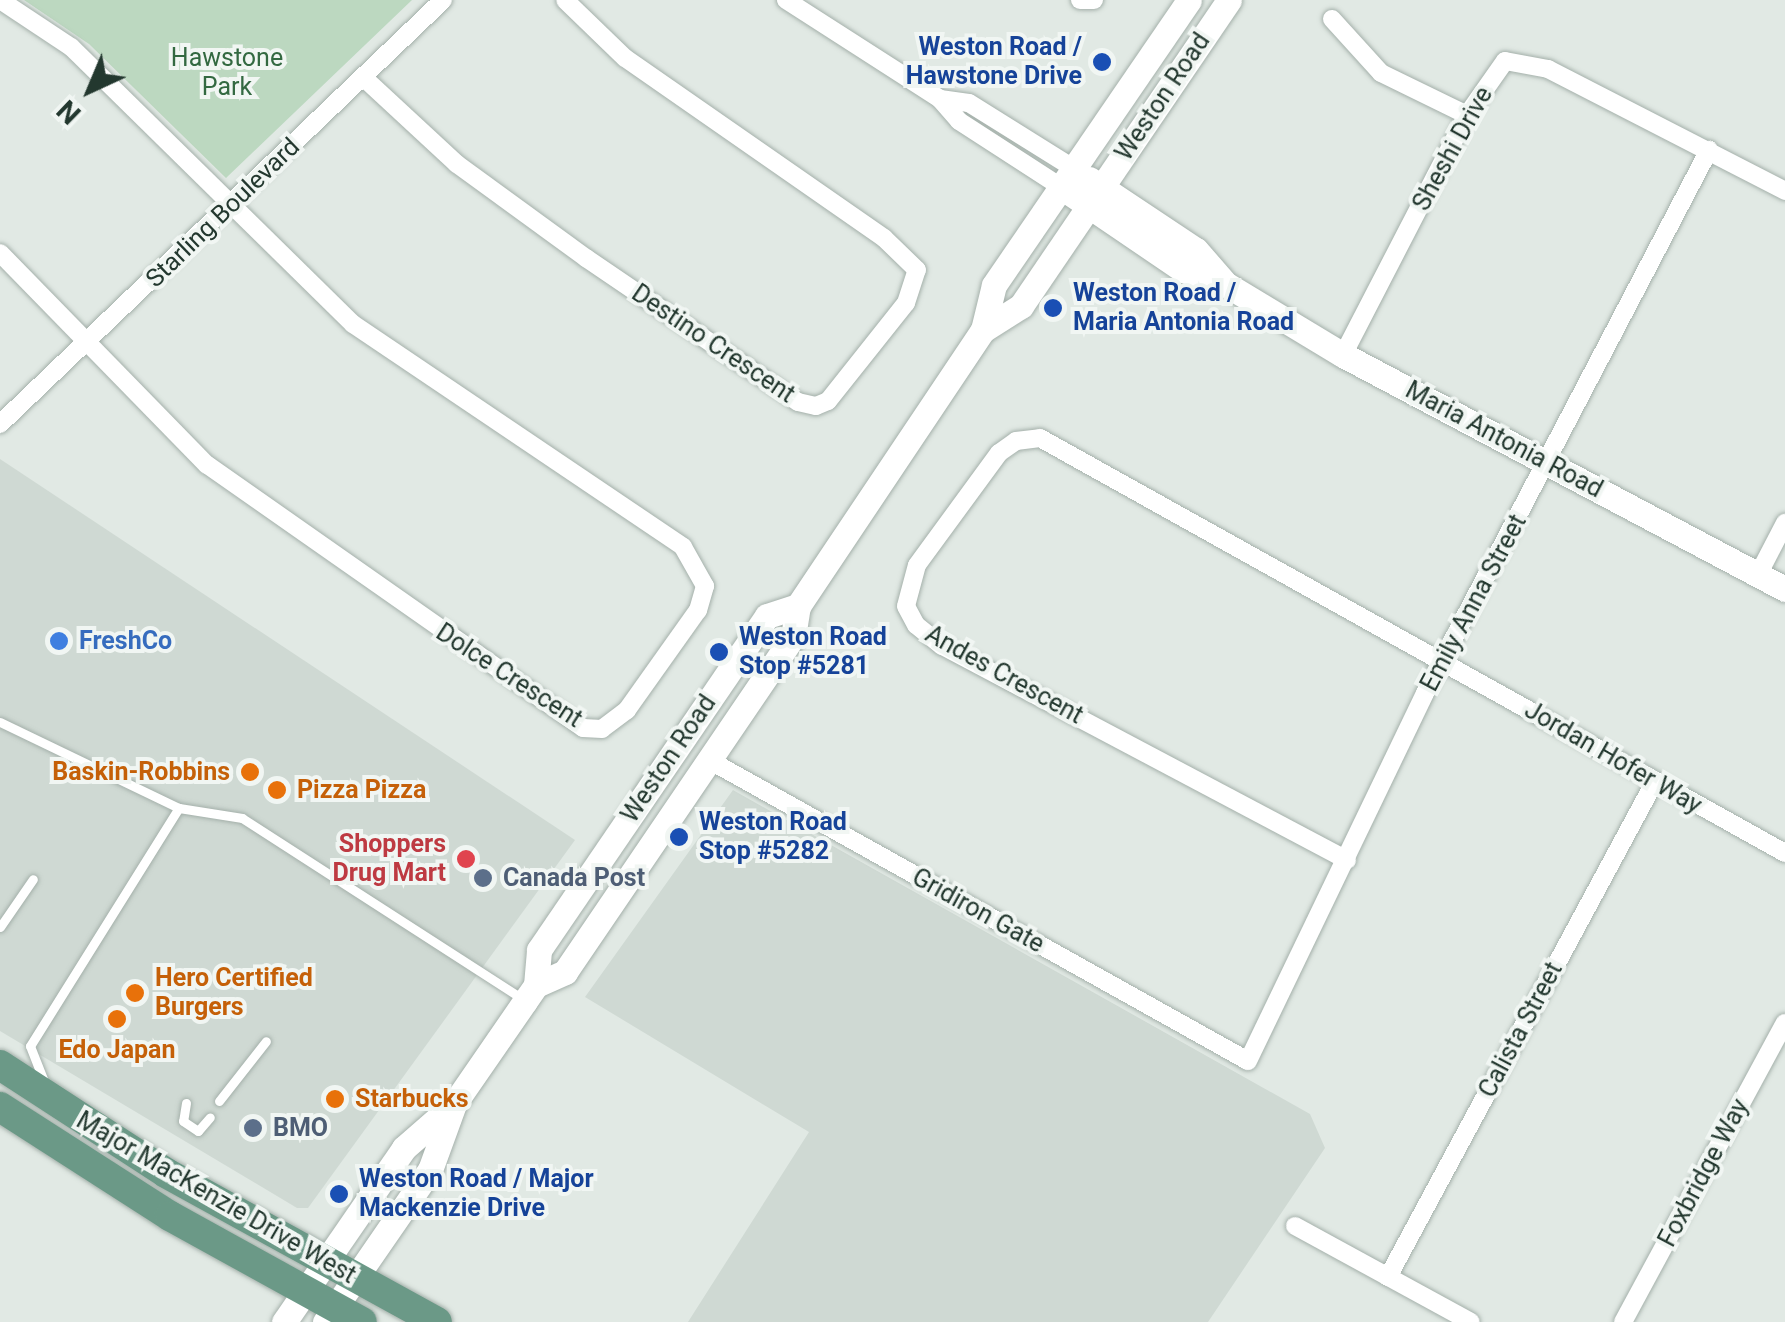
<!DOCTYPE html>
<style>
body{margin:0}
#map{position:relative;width:1785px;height:1322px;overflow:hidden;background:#e1e9e4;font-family:Roboto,sans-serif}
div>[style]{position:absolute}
.built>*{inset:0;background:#cfd9d3}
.green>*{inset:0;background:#bcd8c0}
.roads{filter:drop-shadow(0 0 2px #a4b0aa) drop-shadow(0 0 2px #a4b0aa)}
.lane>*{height:9px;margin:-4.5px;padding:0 4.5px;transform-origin:4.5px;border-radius:4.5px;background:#fff}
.street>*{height:18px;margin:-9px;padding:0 9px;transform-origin:9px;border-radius:9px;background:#fff}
.secondary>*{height:25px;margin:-12.5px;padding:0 12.5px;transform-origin:12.5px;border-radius:12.5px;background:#fff}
.primary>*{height:30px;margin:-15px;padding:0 15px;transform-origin:15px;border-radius:15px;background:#6b9987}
.dots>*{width:28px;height:28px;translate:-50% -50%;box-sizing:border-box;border:5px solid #f1f6f3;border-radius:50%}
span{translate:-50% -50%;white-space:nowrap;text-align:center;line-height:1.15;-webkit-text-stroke:8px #f1f6f3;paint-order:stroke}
.transit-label{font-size:25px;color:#164399;font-weight:700}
.right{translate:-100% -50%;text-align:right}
.left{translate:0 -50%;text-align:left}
.park-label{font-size:25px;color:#336941}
.street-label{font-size:25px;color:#23382f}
.shop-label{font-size:25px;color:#366cbe;font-weight:700}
.food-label{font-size:25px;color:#c56008;font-weight:700}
.health-label{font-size:25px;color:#be3a42;font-weight:700}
.service-label{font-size:25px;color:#4e5e75;font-weight:700}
.north{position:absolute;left:40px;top:40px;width:100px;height:100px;-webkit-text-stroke:8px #f1f6f3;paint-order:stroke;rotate:224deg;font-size:28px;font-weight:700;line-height:40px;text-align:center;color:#23382f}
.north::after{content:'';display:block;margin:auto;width:35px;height:45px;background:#23382f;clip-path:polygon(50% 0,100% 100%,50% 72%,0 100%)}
</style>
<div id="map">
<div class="built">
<div style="clip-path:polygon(0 459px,575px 840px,308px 1208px,297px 1208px,0 1031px)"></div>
<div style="clip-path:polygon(733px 790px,1310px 1114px,1325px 1148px,1208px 1322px,688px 1322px,809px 1132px,585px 997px)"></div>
</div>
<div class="green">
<div style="clip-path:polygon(24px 0,412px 0,226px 178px,89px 44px)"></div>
</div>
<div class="roads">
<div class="lane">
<div style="left:0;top:722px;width:199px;rotate:25.7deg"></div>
<div style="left:179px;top:808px;width:64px;rotate:9deg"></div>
<div style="left:242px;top:818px;width:334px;rotate:32.8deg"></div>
<div style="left:0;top:927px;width:58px;rotate:-55.5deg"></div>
<div style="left:45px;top:1084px;width:41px;rotate:-111.5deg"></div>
<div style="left:30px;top:1046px;width:281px;rotate:-58deg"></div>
<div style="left:219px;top:1101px;width:76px;rotate:-51.9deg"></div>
<div style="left:186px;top:1103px;width:18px;rotate:99deg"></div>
<div style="left:183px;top:1121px;width:18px;rotate:34deg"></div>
<div style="left:198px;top:1131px;width:18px;rotate:-49deg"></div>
</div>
<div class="street">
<div style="left:0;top:0;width:85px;rotate:33.5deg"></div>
<div style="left:71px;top:47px;width:395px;rotate:44.5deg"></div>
<div style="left:353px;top:324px;width:398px;rotate:34deg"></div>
<div style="left:683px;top:547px;width:45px;rotate:60.6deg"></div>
<div style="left:705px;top:586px;width:25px;rotate:106deg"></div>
<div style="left:698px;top:610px;width:123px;rotate:125.4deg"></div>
<div style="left:627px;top:710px;width:31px;rotate:143deg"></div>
<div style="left:602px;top:729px;width:19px;rotate:-177deg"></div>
<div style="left:583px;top:728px;width:459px;rotate:-145deg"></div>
<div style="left:207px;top:465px;width:296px;rotate:-134.3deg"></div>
<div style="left:786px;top:0;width:183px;rotate:32.7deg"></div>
<div style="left:940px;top:99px;width:29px;rotate:49deg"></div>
<div style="left:959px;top:121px;width:121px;rotate:32.9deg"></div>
<div style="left:1080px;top:0;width:14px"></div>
<div style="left:1332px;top:19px;width:73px;rotate:47.8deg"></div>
<div style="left:1381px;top:73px;width:96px;rotate:26deg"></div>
<div style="left:364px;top:78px;width:127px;rotate:42.8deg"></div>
<div style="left:457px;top:164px;width:160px;rotate:36.1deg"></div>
<div style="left:586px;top:258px;width:256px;rotate:34.2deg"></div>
<div style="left:798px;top:402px;width:18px;rotate:13deg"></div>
<div style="left:816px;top:406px;width:13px;rotate:-23deg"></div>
<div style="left:828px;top:401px;width:125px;rotate:-51.5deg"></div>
<div style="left:906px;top:303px;width:35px;rotate:-72deg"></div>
<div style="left:917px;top:270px;width:46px;rotate:-135.9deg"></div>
<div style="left:884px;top:238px;width:315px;rotate:-145.2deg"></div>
<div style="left:625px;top:58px;width:83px;rotate:-136deg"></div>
<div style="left:940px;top:99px;width:29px;rotate:8deg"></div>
<div style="left:969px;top:103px;width:123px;rotate:32deg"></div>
<div style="left:1343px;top:355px;width:270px;rotate:-62.7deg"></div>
<div style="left:1467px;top:115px;width:66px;rotate:-54.9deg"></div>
<div style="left:1505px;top:61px;width:44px;rotate:10.5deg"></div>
<div style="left:1548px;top:69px;width:267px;rotate:27.2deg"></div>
<div style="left:0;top:424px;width:613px;rotate:-43.74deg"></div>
<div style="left:1758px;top:575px;width:59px;rotate:-62.6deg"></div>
<div style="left:709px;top:760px;width:617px;rotate:29.18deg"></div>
<div style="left:1248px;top:1061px;width:408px;rotate:-64.3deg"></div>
<div style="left:1425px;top:693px;width:613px;rotate:-62.39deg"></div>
<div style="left:1347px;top:860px;width:458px;rotate:-152.1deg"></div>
<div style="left:942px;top:646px;width:33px;rotate:-141deg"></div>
<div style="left:916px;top:625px;width:21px;rotate:-118deg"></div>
<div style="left:906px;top:606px;width:42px;rotate:-75deg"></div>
<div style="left:917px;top:565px;width:139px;rotate:-53.8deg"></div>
<div style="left:999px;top:453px;width:21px;rotate:-35deg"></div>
<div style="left:1016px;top:441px;width:24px;rotate:-7deg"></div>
<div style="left:1040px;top:438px;width:853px;rotate:29.12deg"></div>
<div style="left:1295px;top:1226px;width:200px;rotate:28.6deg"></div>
<div style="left:1388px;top:1277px;width:561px;rotate:-61.7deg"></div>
<div style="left:1623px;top:1322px;width:340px;rotate:-61.6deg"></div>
</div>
<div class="secondary">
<div style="left:1089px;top:179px;width:128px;rotate:33.6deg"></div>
<div style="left:1196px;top:250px;width:41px;rotate:48.9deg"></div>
<div style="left:1061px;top:187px;width:148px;rotate:34.2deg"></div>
<div style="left:1183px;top:270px;width:46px;rotate:18.8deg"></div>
<div style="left:1227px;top:285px;width:135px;rotate:31.1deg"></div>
<div style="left:1343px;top:355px;width:500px;rotate:27.9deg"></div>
<div style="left:983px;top:330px;width:45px;rotate:-32.3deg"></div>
<div style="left:1021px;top:306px;width:370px;rotate:-55.8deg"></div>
<div style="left:536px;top:985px;width:35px;rotate:-85deg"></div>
<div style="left:539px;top:950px;width:404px;rotate:-55.7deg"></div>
<div style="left:767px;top:616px;width:33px;rotate:-18deg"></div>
<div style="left:284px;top:1322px;width:211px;rotate:-55.4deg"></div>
<div style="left:404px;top:1148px;width:62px;rotate:-41.1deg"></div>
<div style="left:325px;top:1322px;width:185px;rotate:-55.4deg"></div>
<div style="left:430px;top:1170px;width:70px;rotate:-70deg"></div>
<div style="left:454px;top:1104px;width:125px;rotate:-55.4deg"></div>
<div style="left:525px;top:1001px;width:19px;rotate:-55deg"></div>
<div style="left:536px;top:985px;width:32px;rotate:-24deg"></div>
<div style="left:565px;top:972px;width:405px;rotate:-55.8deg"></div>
<div style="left:793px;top:637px;width:31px;rotate:-81deg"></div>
<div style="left:798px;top:606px;width:332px;rotate:-56.2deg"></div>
<div style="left:983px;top:330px;width:46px;rotate:-76.3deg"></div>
<div style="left:994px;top:285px;width:345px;rotate:-55.6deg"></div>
</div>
<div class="primary">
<div style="left:0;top:1065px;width:198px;rotate:33deg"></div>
<div style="left:166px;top:1173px;width:309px;rotate:28.8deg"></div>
<div style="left:0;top:1107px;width:202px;rotate:32.7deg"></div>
<div style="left:170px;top:1216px;width:219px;rotate:28.9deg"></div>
</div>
</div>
<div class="dots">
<div style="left:1102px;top:62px;background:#1a4fb4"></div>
<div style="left:1053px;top:308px;background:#1a4fb4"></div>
<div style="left:59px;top:641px;background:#3f7fe0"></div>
<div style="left:719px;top:652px;background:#1a4fb4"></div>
<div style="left:250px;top:772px;background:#e8710a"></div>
<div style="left:277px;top:790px;background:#e8710a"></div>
<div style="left:679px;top:837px;background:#1a4fb4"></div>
<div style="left:466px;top:859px;background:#e0444e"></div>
<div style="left:483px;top:878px;background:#5c6f8a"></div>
<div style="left:135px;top:993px;background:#e8710a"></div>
<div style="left:117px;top:1019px;background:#e8710a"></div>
<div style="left:335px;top:1099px;background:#e8710a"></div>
<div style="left:253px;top:1128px;background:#5c6f8a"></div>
<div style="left:339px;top:1194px;background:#1a4fb4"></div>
</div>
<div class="transit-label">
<span class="right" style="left:1082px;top:62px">Weston Road /<br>Hawstone Drive</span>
<span class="left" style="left:1073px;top:308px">Weston Road /<br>Maria Antonia Road</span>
<span class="left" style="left:739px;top:652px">Weston Road<br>Stop #5281</span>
<span class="left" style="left:699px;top:837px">Weston Road<br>Stop #5282</span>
<span class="left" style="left:359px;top:1194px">Weston Road / Major<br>Mackenzie Drive</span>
</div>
<div class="park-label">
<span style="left:227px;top:73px">Hawstone<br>Park</span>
</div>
<div class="street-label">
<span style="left:1163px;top:97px;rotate:-56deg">Weston Road</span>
<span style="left:1453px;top:149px;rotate:-61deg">Sheshi Drive</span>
<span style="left:223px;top:213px;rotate:-44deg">Starling Boulevard</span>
<span style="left:713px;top:344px;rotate:34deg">Destino Crescent</span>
<span style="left:1504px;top:440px;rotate:28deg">Maria Antonia Road</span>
<span style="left:1474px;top:603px;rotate:-62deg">Emily Anna Street</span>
<span style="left:1004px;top:675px;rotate:29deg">Andes Crescent</span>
<span style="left:509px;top:676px;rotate:33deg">Dolce Crescent</span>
<span style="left:1613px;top:758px;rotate:30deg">Jordan Hofer Way</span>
<span style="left:669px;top:759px;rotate:-56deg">Weston Road</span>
<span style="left:978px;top:911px;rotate:29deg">Gridiron Gate</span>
<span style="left:1521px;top:1030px;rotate:-62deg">Calista Street</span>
<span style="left:1704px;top:1173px;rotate:-62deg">Foxbridge Way</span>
<span style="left:216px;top:1198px;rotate:30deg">Major MacKenzie Drive West</span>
</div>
<div class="shop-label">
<span class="left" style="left:79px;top:641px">FreshCo</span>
</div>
<div class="food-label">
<span class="right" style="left:230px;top:772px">Baskin-Robbins</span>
<span class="left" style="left:297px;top:790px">Pizza Pizza</span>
<span class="left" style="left:155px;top:993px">Hero Certified<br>Burgers</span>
<span style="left:117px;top:1050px">Edo Japan</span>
<span class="left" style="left:355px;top:1099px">Starbucks</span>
</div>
<div class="health-label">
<span class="right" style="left:446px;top:859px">Shoppers<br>Drug Mart</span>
</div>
<div class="service-label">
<span class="left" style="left:503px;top:878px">Canada Post</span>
<span class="left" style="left:273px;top:1128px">BMO</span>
</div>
<div class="north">N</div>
</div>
